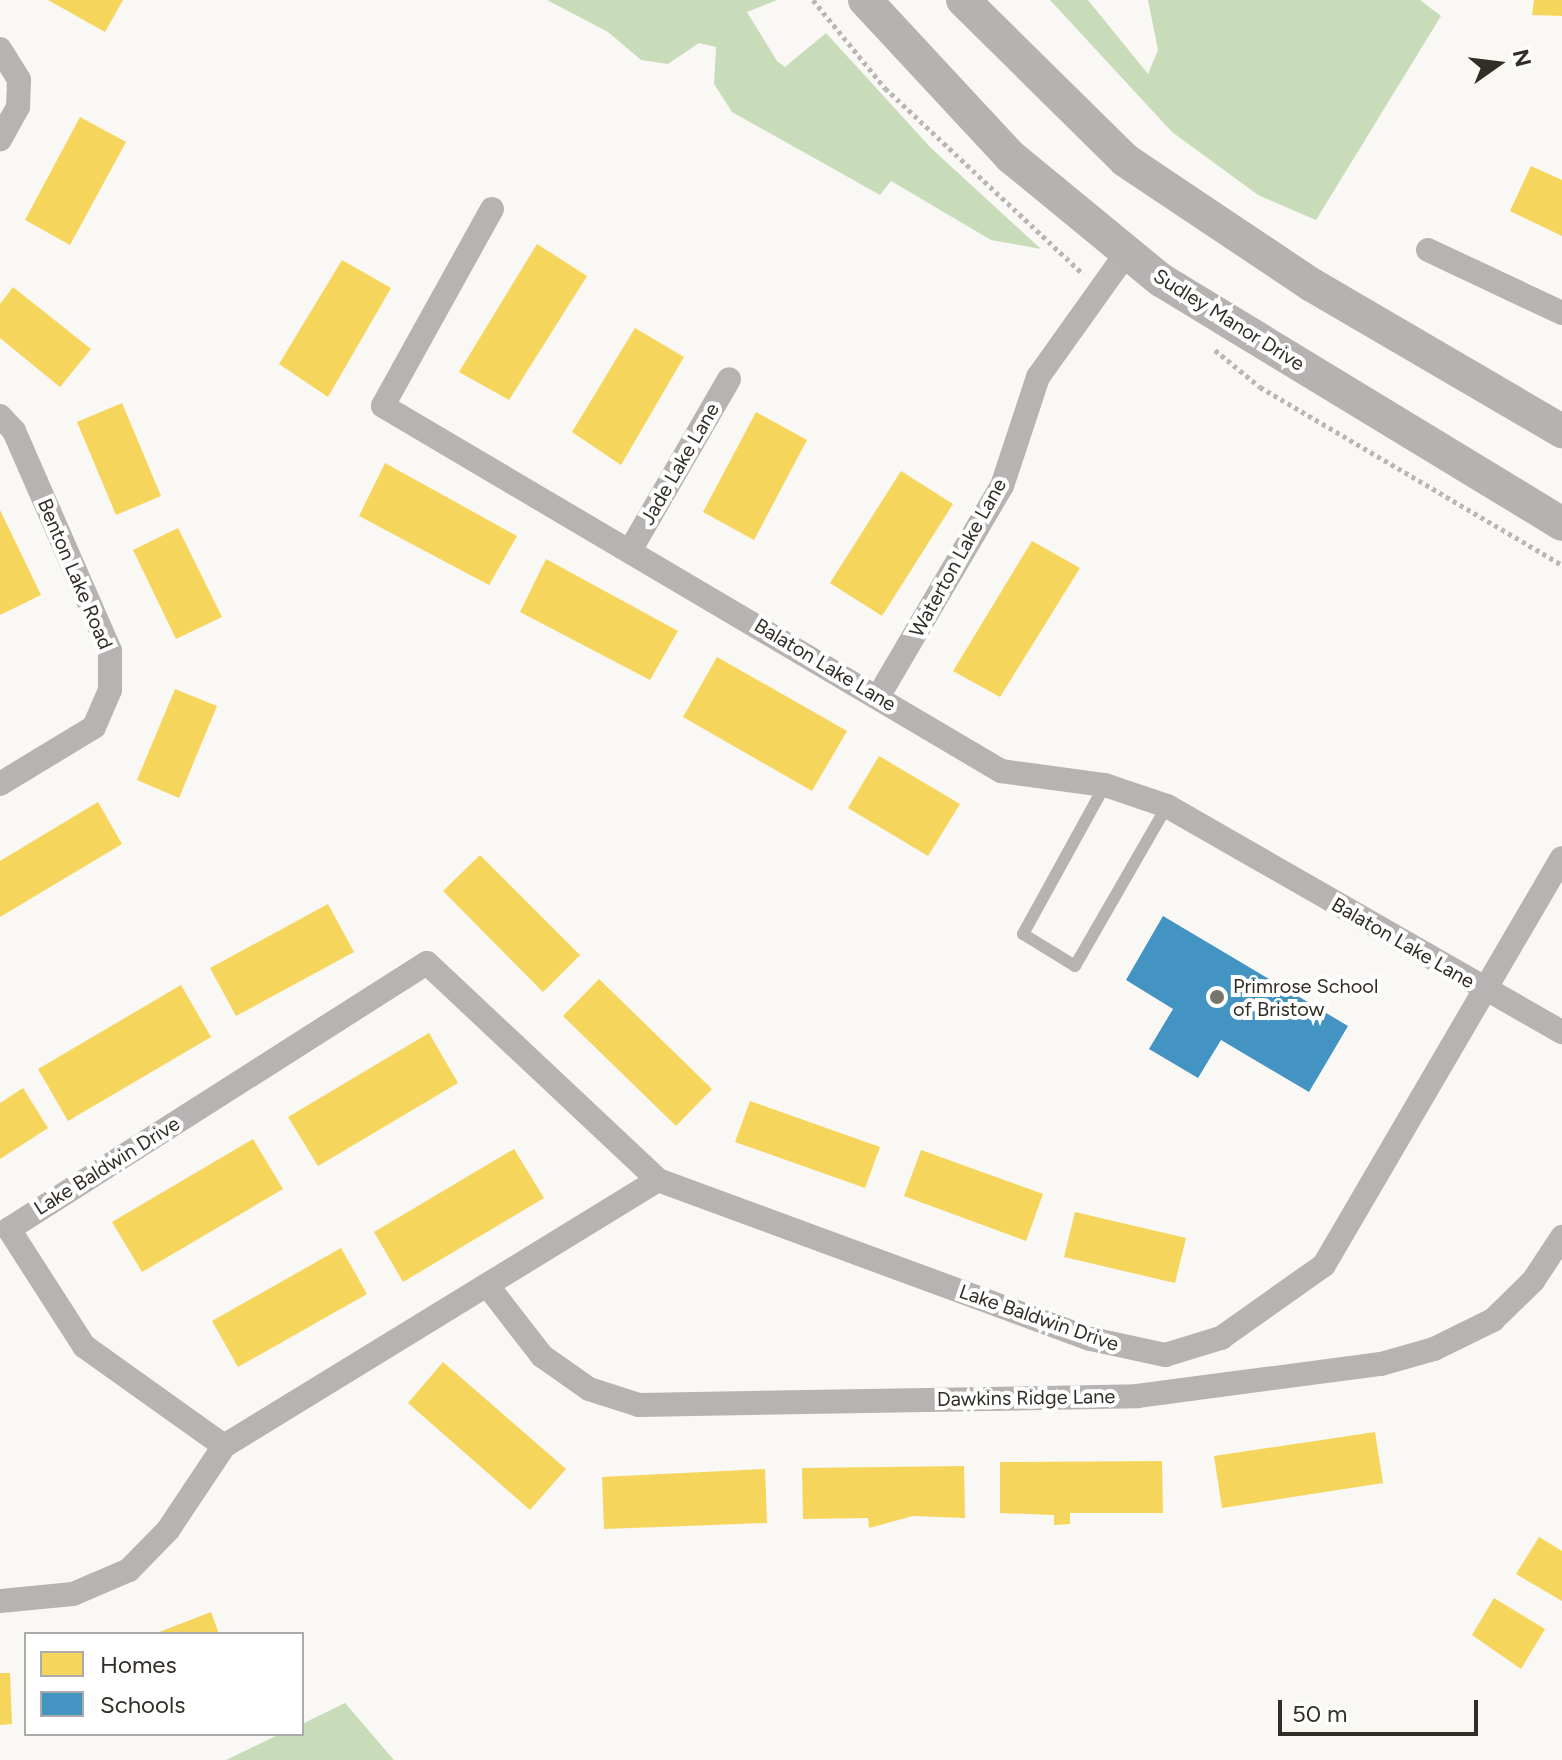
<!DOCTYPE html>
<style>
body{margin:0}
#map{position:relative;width:1562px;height:1760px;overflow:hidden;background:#faf8f4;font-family:Figtree,sans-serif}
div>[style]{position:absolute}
.forest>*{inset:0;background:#c8dcba}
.homes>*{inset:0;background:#f6d55c}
.schools>*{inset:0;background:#4393c3}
.path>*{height:5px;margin-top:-2.5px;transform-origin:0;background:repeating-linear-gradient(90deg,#b9b6b3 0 4px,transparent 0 8px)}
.lane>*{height:12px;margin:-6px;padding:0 6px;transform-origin:6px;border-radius:6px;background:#b7b3b3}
.street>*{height:24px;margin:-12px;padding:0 12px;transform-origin:12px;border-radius:12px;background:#b7b3b3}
.secondary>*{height:34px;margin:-17px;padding:0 17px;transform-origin:17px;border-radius:17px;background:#b6b2b1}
.dots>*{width:22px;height:22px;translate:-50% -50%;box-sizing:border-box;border:4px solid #fff;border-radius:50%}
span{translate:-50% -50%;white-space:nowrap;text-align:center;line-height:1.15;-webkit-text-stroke:8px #fff;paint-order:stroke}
.street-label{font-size:20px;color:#322e27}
.poi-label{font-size:20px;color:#322e27}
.left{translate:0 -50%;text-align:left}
.legend{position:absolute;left:24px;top:1632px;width:280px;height:104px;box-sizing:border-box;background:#fff;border:2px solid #adaba9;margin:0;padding:10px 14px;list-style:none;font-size:24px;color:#322e27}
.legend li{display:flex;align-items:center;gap:16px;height:40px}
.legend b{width:40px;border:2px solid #adaba9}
.north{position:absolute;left:1458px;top:24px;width:80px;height:80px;-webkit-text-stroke:6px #fff;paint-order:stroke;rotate:76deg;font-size:22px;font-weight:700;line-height:32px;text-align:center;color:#322e27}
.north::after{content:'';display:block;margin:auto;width:28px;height:36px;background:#322e27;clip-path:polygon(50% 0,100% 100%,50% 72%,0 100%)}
.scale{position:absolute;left:1278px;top:1700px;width:200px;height:36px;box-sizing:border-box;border:4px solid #322e27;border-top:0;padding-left:10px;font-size:24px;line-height:28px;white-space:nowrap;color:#322e27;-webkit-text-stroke:6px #fff;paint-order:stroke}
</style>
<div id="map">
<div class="forest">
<div style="clip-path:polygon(547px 0,777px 0,747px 12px,777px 61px,785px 67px,826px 33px,931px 148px,1041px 249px,991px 240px,891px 181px,880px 195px,732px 112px,714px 84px,716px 47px,699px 43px,668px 64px,641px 60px,608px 32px)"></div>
<div style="clip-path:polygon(1050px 0,1088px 0,1148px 74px,1158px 50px,1148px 0,1420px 0,1441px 16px,1316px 220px,1258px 195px,1172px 132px)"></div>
<div style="clip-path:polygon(345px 1703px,394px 1760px,226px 1760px,280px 1734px,302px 1734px,302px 1724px)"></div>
</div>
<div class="homes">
<div style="clip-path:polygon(48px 0,123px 0,105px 32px)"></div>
<div style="clip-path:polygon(1534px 0,1562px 0,1562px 16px,1532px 15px)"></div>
<div style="clip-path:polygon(80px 117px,126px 142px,70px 245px,25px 220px)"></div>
<div style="clip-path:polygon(1531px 166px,1562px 180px,1562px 236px,1510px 211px)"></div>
<div style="clip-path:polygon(537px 244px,587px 276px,509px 400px,459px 372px)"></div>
<div style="clip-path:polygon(342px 260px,391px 288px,328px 397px,279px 364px)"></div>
<div style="clip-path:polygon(13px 287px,91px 349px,60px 387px,0 338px,0 304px)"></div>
<div style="clip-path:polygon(635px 328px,684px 357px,621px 465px,572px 432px)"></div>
<div style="clip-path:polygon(122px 403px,161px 496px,116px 515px,77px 422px)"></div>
<div style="clip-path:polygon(756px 412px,807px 440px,754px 540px,703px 512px)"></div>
<div style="clip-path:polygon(385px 463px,517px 536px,489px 585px,359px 516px)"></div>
<div style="clip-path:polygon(901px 471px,953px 504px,882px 616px,830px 583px)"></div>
<div style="clip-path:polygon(0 510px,41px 595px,0 615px)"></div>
<div style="clip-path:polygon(178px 528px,222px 617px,176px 639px,133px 550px)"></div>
<div style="clip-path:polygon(1032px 541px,1080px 568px,1000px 697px,953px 671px)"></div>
<div style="clip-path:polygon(546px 559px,678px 631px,650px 680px,520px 612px)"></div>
<div style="clip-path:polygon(717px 657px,847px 731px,812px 791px,683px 717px)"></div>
<div style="clip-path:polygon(175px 689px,217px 706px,179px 798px,137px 780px)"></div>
<div style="clip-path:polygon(879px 756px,960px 804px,928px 856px,848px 808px)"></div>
<div style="clip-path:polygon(98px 802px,122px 844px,0 917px,0 861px)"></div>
<div style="clip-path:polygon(480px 855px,580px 955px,543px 992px,443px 891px)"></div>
<div style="clip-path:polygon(328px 904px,354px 952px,236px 1016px,210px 968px)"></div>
<div style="clip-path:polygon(599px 979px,712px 1089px,676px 1126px,563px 1016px)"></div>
<div style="clip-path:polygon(181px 985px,211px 1037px,68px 1121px,38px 1069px)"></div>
<div style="clip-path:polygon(429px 1033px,458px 1083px,318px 1166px,288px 1117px)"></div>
<div style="clip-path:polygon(23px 1088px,48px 1128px,0 1159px,0 1103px)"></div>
<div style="clip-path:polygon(750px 1101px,880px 1147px,865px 1188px,735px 1142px)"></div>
<div style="clip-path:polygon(253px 1139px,283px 1189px,142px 1272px,112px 1222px)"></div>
<div style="clip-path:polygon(514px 1149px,544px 1198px,403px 1282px,374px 1232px)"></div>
<div style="clip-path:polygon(921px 1150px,1043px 1194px,1026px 1241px,904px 1196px)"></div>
<div style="clip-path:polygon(1075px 1212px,1186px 1238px,1175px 1283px,1064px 1257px)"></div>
<div style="clip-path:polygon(341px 1248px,367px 1294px,238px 1367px,212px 1321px)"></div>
<div style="clip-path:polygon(443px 1362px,566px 1469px,530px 1510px,408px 1403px)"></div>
<div style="clip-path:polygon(1375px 1432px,1383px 1483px,1222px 1508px,1214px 1456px)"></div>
<div style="clip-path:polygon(1162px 1461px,1163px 1513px,1070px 1513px,1070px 1524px,1054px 1525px,1054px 1515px,1000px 1513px,1000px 1462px)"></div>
<div style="clip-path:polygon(964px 1466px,965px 1518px,913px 1516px,869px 1528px,868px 1518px,803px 1519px,802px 1468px)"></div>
<div style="clip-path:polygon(765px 1469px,767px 1523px,604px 1529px,602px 1477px)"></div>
<div style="clip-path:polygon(1539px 1537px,1562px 1551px,1562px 1601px,1516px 1574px)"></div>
<div style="clip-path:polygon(1494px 1598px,1545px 1629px,1521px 1669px,1472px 1635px)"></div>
<div style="clip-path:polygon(211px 1612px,219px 1634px,154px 1634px)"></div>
<div style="clip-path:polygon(0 1673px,10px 1673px,12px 1724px,0 1725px)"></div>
</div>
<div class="schools">
<div style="clip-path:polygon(1163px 916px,1348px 1026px,1309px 1092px,1221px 1040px,1198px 1078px,1149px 1049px,1173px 1009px,1126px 980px)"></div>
</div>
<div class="path">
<div style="left:813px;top:0;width:114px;rotate:50.7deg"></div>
<div style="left:885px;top:88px;width:272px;rotate:43.2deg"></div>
<div style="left:1215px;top:350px;width:58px;rotate:39.4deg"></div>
<div style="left:1260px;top:387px;width:351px;rotate:30.5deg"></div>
</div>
<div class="lane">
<div style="left:1105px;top:785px;width:170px;rotate:118.8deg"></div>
<div style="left:1023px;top:934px;width:61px;rotate:31.6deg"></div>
<div style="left:1075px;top:966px;width:185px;rotate:-60.1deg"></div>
</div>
<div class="street">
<div style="left:0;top:49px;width:36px;rotate:58deg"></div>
<div style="left:19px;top:80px;width:27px;rotate:92deg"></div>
<div style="left:18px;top:107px;width:37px;rotate:119deg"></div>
<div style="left:492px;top:209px;width:225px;rotate:119deg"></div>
<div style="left:383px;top:406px;width:718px;rotate:30.57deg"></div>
<div style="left:1001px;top:771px;width:105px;rotate:7.7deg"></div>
<div style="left:1105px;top:785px;width:65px;rotate:18.7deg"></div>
<div style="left:1167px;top:806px;width:455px;rotate:29.8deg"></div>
<div style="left:1428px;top:250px;width:148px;rotate:25.2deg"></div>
<div style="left:0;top:416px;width:21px;rotate:47deg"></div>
<div style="left:14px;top:431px;width:240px;rotate:66.4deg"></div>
<div style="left:110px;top:651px;width:39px;rotate:90deg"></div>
<div style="left:110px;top:690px;width:40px;rotate:113.4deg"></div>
<div style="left:94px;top:727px;width:110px;rotate:148.8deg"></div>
<div style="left:631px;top:549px;width:196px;rotate:-60deg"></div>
<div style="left:878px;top:697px;width:245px;rotate:-59.6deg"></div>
<div style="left:1002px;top:486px;width:115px;rotate:-71.7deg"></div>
<div style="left:1038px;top:377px;width:153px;rotate:-54.5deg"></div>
<div style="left:487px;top:1285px;width:90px;rotate:52.2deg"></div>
<div style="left:542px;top:1356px;width:57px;rotate:35.1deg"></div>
<div style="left:589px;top:1389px;width:52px;rotate:17.7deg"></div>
<div style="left:639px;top:1405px;width:498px;rotate:-1deg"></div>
<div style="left:1137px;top:1396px;width:246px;rotate:-7.5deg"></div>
<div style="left:1381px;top:1364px;width:55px;rotate:-15.8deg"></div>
<div style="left:1434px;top:1349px;width:66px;rotate:-26.2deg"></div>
<div style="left:1493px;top:1320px;width:56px;rotate:-44.3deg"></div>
<div style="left:1533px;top:1281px;width:53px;rotate:-56.6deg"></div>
<div style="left:224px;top:1446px;width:172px;rotate:-144.5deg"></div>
<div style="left:84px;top:1346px;width:139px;rotate:-122.7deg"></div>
<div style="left:9px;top:1229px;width:495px;rotate:-32.5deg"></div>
<div style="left:427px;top:963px;width:317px;rotate:43.2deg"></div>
<div style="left:658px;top:1180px;width:461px;rotate:20.2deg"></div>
<div style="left:1091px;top:1339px;width:76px;rotate:12.2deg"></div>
<div style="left:1165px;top:1355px;width:59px;rotate:-16.9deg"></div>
<div style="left:1221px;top:1338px;width:126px;rotate:-35.3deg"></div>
<div style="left:1324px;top:1265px;width:471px;rotate:-59.7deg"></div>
<div style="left:0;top:1601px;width:73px;rotate:-5.5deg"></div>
<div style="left:73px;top:1594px;width:61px;rotate:-23.2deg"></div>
<div style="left:129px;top:1570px;width:56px;rotate:-45.7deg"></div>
<div style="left:168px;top:1530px;width:101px;rotate:-56.3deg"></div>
<div style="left:224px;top:1446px;width:509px;rotate:-31.5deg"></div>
</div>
<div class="secondary">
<div style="left:865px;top:0;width:214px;rotate:47.1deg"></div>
<div style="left:1011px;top:157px;width:194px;rotate:39.4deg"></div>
<div style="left:1161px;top:280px;width:469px;rotate:31.3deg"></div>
<div style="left:963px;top:0;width:228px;rotate:44.6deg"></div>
<div style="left:1125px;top:160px;width:225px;rotate:33.8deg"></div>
<div style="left:1312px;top:285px;width:290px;rotate:30.3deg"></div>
</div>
<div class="dots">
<div style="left:1217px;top:997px;background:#78756f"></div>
</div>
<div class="street-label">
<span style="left:1229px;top:320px;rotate:32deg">Sudley Manor Drive</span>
<span style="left:680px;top:464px;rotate:-60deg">Jade Lake Lane</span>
<span style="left:958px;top:558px;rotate:-61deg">Waterton Lake Lane</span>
<span style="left:75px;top:574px;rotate:67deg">Benton Lake Road</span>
<span style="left:825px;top:665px;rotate:31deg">Balaton Lake Lane</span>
<span style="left:1403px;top:943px;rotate:30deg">Balaton Lake Lane</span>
<span style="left:107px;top:1166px;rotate:-32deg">Lake Baldwin Drive</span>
<span style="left:1039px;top:1318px;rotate:19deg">Lake Baldwin Drive</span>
<span style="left:1026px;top:1398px;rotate:-1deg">Dawkins Ridge Lane</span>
</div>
<div class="poi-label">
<span class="left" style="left:1233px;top:998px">Primrose School<br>of Bristow</span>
</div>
<ul class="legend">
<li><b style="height:22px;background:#f6d55c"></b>Homes</li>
<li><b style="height:22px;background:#4393c3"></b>Schools</li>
</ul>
<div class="north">N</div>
<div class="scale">50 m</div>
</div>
